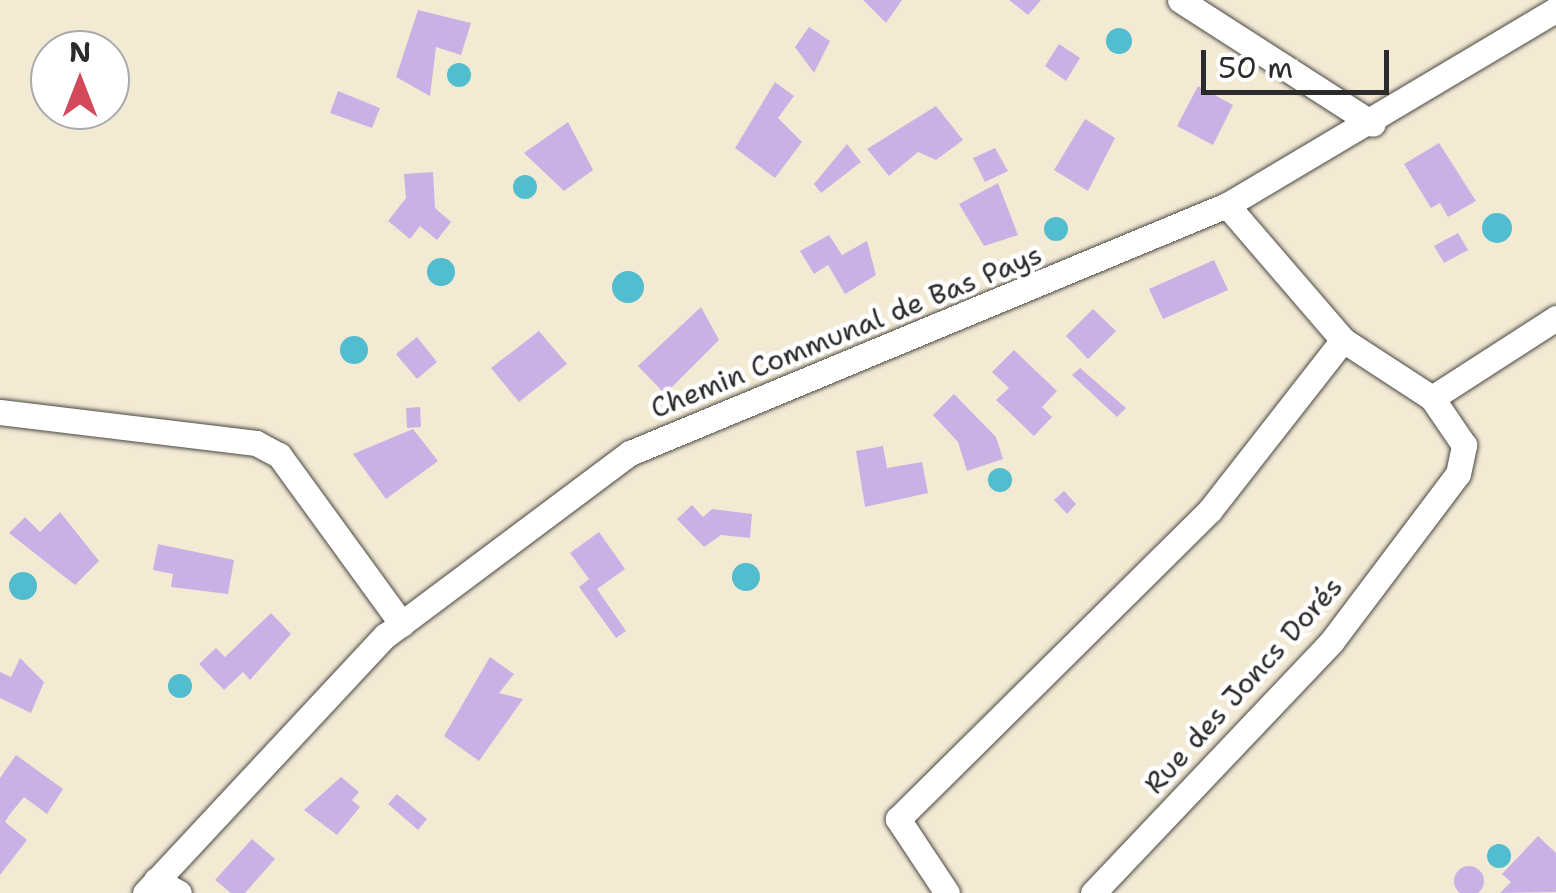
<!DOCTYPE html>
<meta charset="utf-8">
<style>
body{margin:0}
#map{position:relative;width:1556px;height:893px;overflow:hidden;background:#f3ead4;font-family:"Shantell Sans",sans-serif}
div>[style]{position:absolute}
.water>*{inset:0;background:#53bdd0}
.round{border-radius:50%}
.building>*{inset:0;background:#cab1e5}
.roads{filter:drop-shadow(0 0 2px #494844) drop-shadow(0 0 2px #494844)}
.minor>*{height:25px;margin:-12.5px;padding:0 12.5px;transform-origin:12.5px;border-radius:12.5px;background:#fff}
span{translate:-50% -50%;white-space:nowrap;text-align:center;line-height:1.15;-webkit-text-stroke:9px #fff;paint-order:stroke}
.street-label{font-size:28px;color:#2b2b2b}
.north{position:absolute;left:30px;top:30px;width:100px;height:100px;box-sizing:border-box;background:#fff;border:2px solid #aaa;border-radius:50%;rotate:0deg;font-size:28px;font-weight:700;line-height:40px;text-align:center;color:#2b2b2b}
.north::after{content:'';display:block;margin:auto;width:35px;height:45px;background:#d1495b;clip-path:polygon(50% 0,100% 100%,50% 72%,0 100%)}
.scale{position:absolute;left:1201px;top:50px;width:188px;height:45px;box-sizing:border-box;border:5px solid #2b2b2b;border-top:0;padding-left:12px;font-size:30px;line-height:35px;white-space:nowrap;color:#2b2b2b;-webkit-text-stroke:8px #fff;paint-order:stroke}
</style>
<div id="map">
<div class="water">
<div class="round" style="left:1106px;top:28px;width:26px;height:26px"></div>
<div class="round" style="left:447px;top:63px;width:24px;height:24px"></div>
<div class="round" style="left:513px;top:175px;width:24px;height:24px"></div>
<div class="round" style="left:1482px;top:213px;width:30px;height:30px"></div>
<div class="round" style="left:1044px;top:217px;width:24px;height:24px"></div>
<div class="round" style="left:427px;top:258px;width:28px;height:28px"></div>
<div class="round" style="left:612px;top:271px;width:32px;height:32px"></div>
<div class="round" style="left:340px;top:336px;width:28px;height:28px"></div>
<div class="round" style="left:988px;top:468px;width:24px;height:24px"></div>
<div class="round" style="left:732px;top:563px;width:28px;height:28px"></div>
<div class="round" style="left:9px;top:572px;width:28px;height:28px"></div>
<div class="round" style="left:168px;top:674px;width:24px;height:24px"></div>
<div class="round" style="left:1487px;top:844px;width:24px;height:24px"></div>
</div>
<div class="building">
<div style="clip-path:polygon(863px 0,902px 0,886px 23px)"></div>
<div style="clip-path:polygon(1009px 0,1041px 0,1028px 15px)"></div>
<div style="clip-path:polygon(418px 10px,471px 23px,461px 55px,436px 47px,430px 96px,396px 77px)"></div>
<div style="clip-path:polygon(809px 27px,830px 41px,814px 73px,795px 47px)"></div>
<div style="clip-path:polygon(1059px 44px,1080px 58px,1066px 81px,1045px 66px)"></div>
<div style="clip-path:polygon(775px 82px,794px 96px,778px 118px,802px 142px,775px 178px,735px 148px)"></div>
<div style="clip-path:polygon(1198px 86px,1233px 105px,1213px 145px,1177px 126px)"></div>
<div style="clip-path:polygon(338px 91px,380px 108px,372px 128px,330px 113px)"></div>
<div style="clip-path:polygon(936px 106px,963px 140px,936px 160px,918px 152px,889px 176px,867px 149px)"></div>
<div style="clip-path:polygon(1085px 119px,1115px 138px,1088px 191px,1054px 170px)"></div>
<div style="clip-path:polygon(568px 122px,593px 170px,564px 191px,524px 153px)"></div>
<div style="clip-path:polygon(1439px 143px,1476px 201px,1448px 217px,1440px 203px,1431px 208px,1404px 164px)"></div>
<div style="clip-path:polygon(847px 144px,861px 162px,821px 193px,814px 184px)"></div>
<div style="clip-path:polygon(995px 148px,1008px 171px,985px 182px,973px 158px)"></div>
<div style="clip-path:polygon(433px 172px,435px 208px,451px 222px,437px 240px,420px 226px,410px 239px,388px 221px,406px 198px,404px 174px)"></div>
<div style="clip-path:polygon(998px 183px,1018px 235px,984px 246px,959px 204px)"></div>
<div style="clip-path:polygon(1458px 233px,1468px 250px,1444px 263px,1434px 246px)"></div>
<div style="clip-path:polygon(829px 235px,842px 255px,867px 241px,876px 275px,845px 294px,828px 265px,814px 274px,800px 251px)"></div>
<div style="clip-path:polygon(1214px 260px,1228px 290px,1163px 319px,1149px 289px)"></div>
<div style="clip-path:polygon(701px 307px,719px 340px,665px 394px,638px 366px)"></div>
<div style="clip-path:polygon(1093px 309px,1116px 331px,1088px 359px,1066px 336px)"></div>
<div style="clip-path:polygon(539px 331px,567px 364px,519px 402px,491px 368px)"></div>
<div style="clip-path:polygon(417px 337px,437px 362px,417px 379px,396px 354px)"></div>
<div style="clip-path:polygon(1014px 350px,1057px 391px,1042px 407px,1052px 417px,1034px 436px,996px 400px,1009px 388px,992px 372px)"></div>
<div style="clip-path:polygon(1080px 368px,1126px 408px,1117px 417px,1072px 375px)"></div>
<div style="clip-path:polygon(954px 394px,996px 437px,1003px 459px,967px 471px,958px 442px,933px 415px)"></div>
<div style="clip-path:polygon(420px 407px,421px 427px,407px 428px,406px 408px)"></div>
<div style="clip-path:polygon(413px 429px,438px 461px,386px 499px,353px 454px)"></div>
<div style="clip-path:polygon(883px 446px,887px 468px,922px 462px,928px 493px,865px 507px,856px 451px)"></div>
<div style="clip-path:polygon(1064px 491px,1076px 504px,1067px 514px,1054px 500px)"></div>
<div style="clip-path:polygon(692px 505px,703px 517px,712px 509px,752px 514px,750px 538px,721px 535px,704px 547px,677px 519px)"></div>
<div style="clip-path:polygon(60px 512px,99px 561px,75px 585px,9px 533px,25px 517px,40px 532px)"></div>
<div style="clip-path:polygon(599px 532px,625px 569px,597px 589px,626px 631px,616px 638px,579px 587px,589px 579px,570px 553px)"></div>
<div style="clip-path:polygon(158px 544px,234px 560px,228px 594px,171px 587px,173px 574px,153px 570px)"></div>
<div style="clip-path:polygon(271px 613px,291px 634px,250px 680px,243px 672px,224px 690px,199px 664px,216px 648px,225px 657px)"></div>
<div style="clip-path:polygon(490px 657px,514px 674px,499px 693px,523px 699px,479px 761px,444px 736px)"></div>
<div style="clip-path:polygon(20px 658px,44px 682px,31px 713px,0 698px,0 672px,11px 677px)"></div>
<div style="clip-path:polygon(16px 755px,63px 789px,47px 814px,24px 797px,10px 814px,5px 822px,27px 840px,0 875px,0 778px)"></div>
<div style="clip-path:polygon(341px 777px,359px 792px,352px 800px,360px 807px,337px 835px,304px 810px)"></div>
<div style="clip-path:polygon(397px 794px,427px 819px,418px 830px,388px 804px)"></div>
<div style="clip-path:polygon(1538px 836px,1556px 853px,1556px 892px,1500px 893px,1511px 882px,1502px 874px)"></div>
<div style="clip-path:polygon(252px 839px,275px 859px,245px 893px,231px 893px,215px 880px)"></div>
<div class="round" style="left:1454px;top:866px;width:30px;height:30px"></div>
</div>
<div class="roads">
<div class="minor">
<div style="left:1180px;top:0;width:229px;rotate:32.7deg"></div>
<div style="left:1432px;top:398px;width:148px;rotate:-32.8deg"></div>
<div style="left:0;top:412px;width:258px;rotate:6.9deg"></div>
<div style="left:256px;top:443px;width:26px;rotate:28deg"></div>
<div style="left:279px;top:455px;width:209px;rotate:54deg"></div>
<div style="left:156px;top:880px;width:26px;rotate:29deg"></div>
<div style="left:145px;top:893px;width:352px;rotate:-47deg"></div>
<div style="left:385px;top:636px;width:306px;rotate:-36.8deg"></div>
<div style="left:630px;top:453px;width:646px;rotate:-22.56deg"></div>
<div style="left:1227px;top:205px;width:382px;rotate:-30.7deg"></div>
<div style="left:947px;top:893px;width:89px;rotate:-123.5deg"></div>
<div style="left:898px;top:819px;width:439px;rotate:-44.7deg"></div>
<div style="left:1210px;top:510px;width:216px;rotate:-52deg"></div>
<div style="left:1093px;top:893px;width:347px;rotate:-46.5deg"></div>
<div style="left:1332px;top:641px;width:209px;rotate:-53deg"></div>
<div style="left:1458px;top:474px;width:30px;rotate:-78deg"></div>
<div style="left:1464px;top:445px;width:57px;rotate:-124.2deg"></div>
<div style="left:1432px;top:398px;width:106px;rotate:-146.9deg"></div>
<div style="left:1343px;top:340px;width:178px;rotate:-130.7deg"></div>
</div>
</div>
<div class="street-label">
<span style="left:846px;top:331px;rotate:-22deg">Chemin Communal de Bas Pays</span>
<span style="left:1243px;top:685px;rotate:-48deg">Rue des Joncs Dorés</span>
</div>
<div class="north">N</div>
<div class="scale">50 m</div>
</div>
